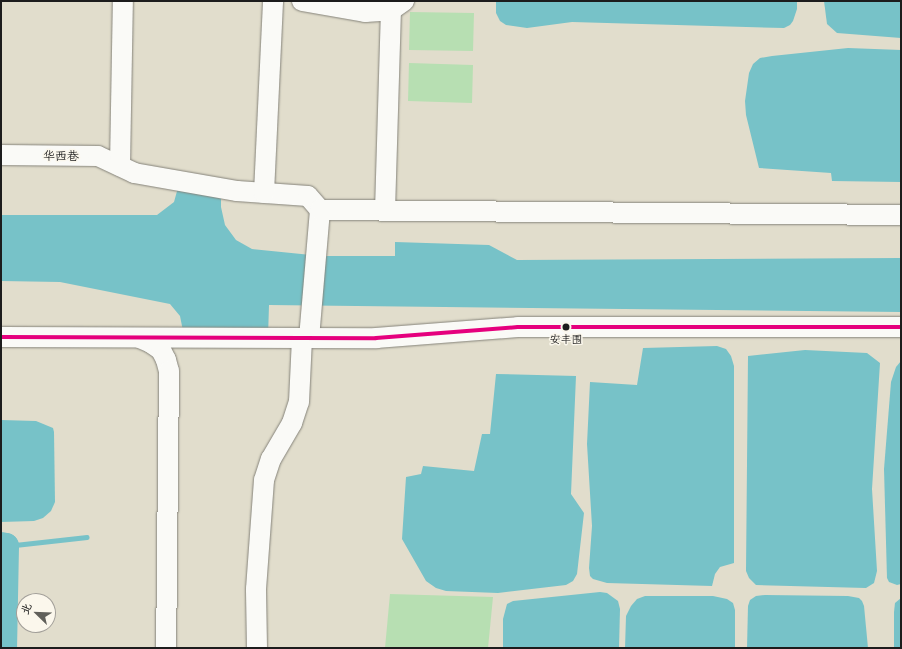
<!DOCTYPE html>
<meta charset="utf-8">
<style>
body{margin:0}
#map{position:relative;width:902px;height:649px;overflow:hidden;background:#e1ddcc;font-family:Mali,"LXGW WenKai TC",sans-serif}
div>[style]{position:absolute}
.green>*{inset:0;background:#b7dfb2}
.water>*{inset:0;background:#77c2c8}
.stream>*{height:4.5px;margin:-2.25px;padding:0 2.25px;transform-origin:2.25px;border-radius:2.25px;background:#77c2c8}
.river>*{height:26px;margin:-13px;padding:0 13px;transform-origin:13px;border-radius:13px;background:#77c2c8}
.roads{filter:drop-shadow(0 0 1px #85837a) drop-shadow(0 0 1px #85837a)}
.minor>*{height:20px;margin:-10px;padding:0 10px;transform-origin:10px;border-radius:10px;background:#fafaf7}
.bus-1>*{height:4px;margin:-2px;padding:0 2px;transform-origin:2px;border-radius:2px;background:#e5007d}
.dots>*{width:11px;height:11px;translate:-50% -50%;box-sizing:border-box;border:2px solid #fbf7ec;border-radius:50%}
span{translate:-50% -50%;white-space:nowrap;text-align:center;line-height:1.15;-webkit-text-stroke:3px #fbf7ec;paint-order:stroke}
.bus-label{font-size:11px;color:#1c1c1c}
.street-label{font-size:12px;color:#1c1c1c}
.frame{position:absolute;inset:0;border:2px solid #1c1c1c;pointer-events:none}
.north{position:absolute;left:16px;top:593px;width:40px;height:40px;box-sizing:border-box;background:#fbf7ec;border:1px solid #a29f99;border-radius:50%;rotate:293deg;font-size:11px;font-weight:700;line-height:16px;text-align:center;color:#1c1c1c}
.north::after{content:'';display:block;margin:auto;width:14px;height:18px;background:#61605a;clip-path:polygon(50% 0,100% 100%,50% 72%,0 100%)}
</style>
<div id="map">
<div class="green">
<div style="clip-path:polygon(410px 12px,474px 13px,473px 51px,409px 50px)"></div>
<div style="clip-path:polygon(409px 63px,473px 65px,472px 103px,408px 101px)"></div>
<div style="clip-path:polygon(390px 594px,493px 597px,488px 648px,385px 648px)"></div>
</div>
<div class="water">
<div style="clip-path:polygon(496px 1px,797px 1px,797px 9px,793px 21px,790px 25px,784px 28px,572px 22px,527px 28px,506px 25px,500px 21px,496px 13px)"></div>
<div style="clip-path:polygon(824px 1px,901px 1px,901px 38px,837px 33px,827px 24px)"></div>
<div style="clip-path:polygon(848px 48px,901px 50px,901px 182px,832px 181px,831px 173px,759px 168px,746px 115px,745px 101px,749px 73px,753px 64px,760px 58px,772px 56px)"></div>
<div style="clip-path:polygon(179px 184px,221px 189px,221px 207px,225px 225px,236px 240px,252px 249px,321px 256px,395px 256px,395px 242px,489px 245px,517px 260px,901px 258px,901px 312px,269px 305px,268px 337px,184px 336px,180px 316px,170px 304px,60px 282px,1px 281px,1px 215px,157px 215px,174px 202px)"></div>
<div style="clip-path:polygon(717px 346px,726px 349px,731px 356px,734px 366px,734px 563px,720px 567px,715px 574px,712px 586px,607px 583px,593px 579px,590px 576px,589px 568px,592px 526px,587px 444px,590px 382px,637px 385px,643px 348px)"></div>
<div style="clip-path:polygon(805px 350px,867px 353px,880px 363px,872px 489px,877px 571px,874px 583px,866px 588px,756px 585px,749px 578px,746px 571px,748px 356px)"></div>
<div style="clip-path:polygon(901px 361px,901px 584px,897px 585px,889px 582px,887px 578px,884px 469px,891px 382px,896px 367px)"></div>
<div style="clip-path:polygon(496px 374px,576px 376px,571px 494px,584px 513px,577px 574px,573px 581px,566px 585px,498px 593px,446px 591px,436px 588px,426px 581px,402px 539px,406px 477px,421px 474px,423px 466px,474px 471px,482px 434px,490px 434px)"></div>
<div style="clip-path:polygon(1px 420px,36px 421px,53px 428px,54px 432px,55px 502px,51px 511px,43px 518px,34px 521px,1px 522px)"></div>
<div style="clip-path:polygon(600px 592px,607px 593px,618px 601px,620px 609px,619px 648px,503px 648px,503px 619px,507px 604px,513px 601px)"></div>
<div style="clip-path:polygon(765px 595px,848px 596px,859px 598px,862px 601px,864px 606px,868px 648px,747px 648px,748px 606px,750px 600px,756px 596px)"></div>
<div style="clip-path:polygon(645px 596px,713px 596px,727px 599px,733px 603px,735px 610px,735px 648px,625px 648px,626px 616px,631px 606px,637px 599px)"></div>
<div style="clip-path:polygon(901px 598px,901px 648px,894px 648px,894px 612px,895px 603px)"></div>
</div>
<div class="stream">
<div style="left:6px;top:546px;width:81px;rotate:-6.3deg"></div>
</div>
<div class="river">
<div style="left:1px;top:545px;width:5px;rotate:11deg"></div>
<div style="left:6px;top:546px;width:102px;rotate:91.1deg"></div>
</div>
<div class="roads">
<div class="minor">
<div style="left:302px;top:1px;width:64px;rotate:9.9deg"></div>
<div style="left:365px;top:12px;width:26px;rotate:-4deg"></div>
<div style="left:1px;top:155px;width:97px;rotate:0.6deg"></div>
<div style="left:98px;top:156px;width:40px;rotate:25deg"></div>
<div style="left:134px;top:173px;width:105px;rotate:9.9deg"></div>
<div style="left:237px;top:191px;width:71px;rotate:4deg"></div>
<div style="left:308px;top:196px;width:18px;rotate:49deg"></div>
<div style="left:320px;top:210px;width:128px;rotate:94.9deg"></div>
<div style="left:120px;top:166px;width:165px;rotate:-89deg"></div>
<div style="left:264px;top:193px;width:192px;rotate:-87.3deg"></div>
<div style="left:320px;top:210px;width:581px;rotate:0.49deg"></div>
<div style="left:385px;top:211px;width:201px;rotate:-88.3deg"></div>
<div style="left:391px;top:10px;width:16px;rotate:-35deg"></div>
<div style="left:1px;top:337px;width:375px;rotate:0.2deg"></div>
<div style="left:376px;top:338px;width:142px;rotate:-4.4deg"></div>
<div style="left:518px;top:327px;width:383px"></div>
<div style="left:140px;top:338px;width:12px;rotate:24deg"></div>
<div style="left:151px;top:343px;width:12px;rotate:35deg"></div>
<div style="left:161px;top:350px;width:11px;rotate:63deg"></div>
<div style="left:166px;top:360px;width:11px;rotate:75deg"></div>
<div style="left:169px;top:371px;width:277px;rotate:90.6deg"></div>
<div style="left:257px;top:648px;width:59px;rotate:-91deg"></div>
<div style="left:256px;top:589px;width:109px;rotate:-85.8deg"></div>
<div style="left:264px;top:480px;width:22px;rotate:-72deg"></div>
<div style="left:271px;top:459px;width:42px;rotate:-59.7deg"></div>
<div style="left:292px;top:423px;width:22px;rotate:-72deg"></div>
<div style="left:299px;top:402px;width:64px;rotate:-87.3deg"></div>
</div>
</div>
<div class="bus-1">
<div style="left:1px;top:337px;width:375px;rotate:0.2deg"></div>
<div style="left:376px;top:338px;width:142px;rotate:-4.4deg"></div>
<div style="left:518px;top:327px;width:383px"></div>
</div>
<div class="dots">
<div style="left:566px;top:327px;background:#1c1c1c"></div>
</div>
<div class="bus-label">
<span style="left:566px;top:339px">安丰围</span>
</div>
<div class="street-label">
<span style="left:61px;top:156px">华西巷</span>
</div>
<div class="frame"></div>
<div class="north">北</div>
</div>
